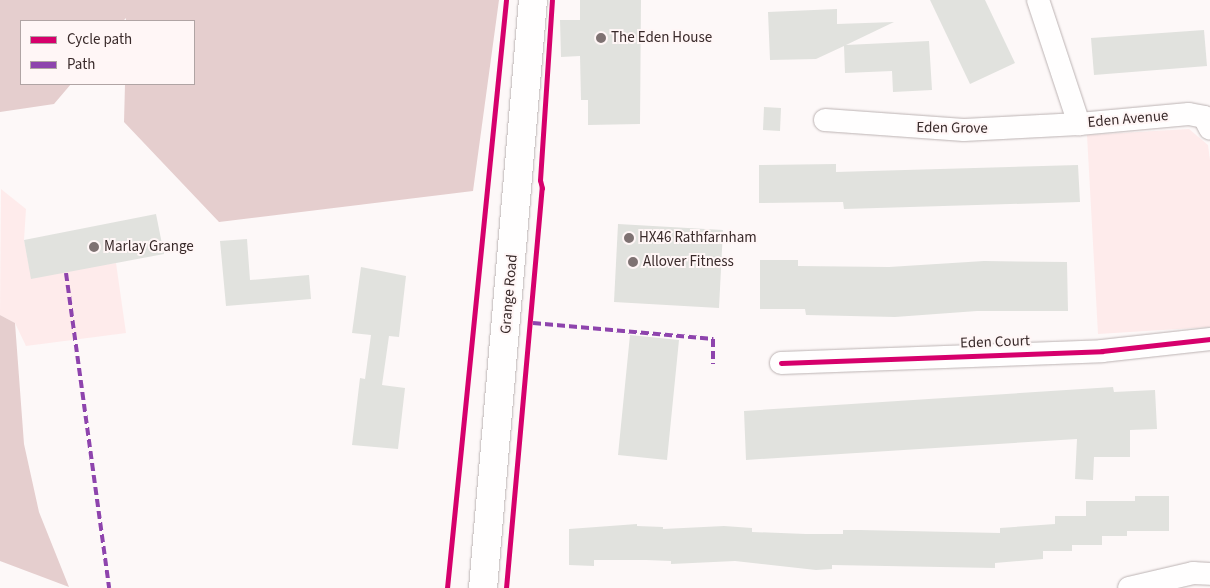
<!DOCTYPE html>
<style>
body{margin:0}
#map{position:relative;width:1210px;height:588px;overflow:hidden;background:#fdf8f8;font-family:"Source Sans 3",sans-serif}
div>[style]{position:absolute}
.green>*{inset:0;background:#feebeb}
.forest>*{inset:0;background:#e5cece}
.building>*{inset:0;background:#e1e2de}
.roads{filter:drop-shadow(0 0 1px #bcb3b3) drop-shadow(0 0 1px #bcb3b3)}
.street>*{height:22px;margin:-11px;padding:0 11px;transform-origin:11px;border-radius:11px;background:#fffefe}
.secondary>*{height:28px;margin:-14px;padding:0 14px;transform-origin:14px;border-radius:14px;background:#fffefe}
.quiet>*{height:4px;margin-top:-2px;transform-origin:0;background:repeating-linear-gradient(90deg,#8e44ad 0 8px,transparent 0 12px)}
.cycleway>*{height:5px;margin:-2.5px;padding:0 2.5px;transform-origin:2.5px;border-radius:2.5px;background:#d6006c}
.dots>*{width:14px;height:14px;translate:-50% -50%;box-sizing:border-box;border:2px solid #fff6f6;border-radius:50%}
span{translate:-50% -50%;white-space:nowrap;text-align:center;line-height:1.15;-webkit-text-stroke:4px #fff6f6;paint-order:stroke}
.poi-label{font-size:15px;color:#392a2a}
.left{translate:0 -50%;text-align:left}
.street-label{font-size:15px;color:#392a2a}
.legend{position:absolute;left:20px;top:20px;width:175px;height:65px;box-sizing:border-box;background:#fff6f6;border:1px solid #b0a4a4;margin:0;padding:6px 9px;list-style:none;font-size:15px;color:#392a2a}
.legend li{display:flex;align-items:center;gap:10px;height:25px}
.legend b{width:25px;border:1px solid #b0a4a4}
</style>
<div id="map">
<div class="green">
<div style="clip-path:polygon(1189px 129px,1208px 145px,1210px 160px,1210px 327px,1098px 334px,1087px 135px)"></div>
<div style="clip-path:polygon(1px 189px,26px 209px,24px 240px,31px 275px,116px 263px,126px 333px,26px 346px,15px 323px,0 315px)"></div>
</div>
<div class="forest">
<div style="clip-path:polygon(0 0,499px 0,473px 191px,219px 222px,124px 122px,125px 84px,194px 84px,194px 21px,126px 21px,126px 18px,123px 21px,21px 21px,21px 84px,71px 84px,54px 104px,0 112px)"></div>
<div style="clip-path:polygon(0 315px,15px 323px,24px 444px,39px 512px,69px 587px,0 561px)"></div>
</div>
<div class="building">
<div style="clip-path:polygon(580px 0,641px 0,640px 124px,588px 125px,588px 100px,581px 100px,580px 56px,561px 57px,560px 20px,580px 20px)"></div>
<div style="clip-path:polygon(930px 0,985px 0,1015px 63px,970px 84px)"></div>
<div style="clip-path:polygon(837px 9px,837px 24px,894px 22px,846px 45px,929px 41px,932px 90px,893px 92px,892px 71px,845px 73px,844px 46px,816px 59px,770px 60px,768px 12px)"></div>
<div style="clip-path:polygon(1204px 30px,1207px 66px,1094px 75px,1091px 38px)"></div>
<div style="clip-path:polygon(764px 107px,781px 108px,780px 131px,763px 130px)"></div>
<div style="clip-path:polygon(836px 164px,836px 172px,1078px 165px,1080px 202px,844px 209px,843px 202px,759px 203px,759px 165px)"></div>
<div style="clip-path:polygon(156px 214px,164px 254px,31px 279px,24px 240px)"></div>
<div style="clip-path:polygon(618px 224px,723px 230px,719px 308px,614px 302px)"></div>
<div style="clip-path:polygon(247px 239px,250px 280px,309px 275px,311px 299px,226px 306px,220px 241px)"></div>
<div style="clip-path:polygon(760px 260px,798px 260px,798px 266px,889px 267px,984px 261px,1067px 262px,1068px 311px,977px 311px,895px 317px,806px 315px,805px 309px,760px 309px)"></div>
<div style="clip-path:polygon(361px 267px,406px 276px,399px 337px,389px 336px,382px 385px,405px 388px,398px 449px,352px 445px,360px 378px,365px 379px,371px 335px,352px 333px)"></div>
<div style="clip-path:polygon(630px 335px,679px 340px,667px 460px,618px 455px)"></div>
<div style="clip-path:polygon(1113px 387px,1114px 392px,1155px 390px,1157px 429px,1130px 430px,1130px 457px,1094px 457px,1093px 480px,1075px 479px,1077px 439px,746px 460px,744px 411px)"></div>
<div style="clip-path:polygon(1135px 496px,1169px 496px,1169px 531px,1127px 531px,1127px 536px,1102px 536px,1102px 545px,1072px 545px,1072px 551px,1043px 551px,1043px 559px,995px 563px,995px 568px,832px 565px,832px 569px,816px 570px,735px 561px,671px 564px,671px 561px,646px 560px,594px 560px,594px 566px,569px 565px,569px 529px,637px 524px,637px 526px,663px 527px,663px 529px,724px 526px,752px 528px,752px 532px,806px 534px,843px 534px,843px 530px,860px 530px,1000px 533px,1000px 528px,1055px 524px,1055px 516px,1086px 516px,1086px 501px,1135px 501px)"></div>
</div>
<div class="roads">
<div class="street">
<div style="left:1038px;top:0;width:131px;rotate:71.7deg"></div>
<div style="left:1079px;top:124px;width:110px;rotate:-5.2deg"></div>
<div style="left:1189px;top:114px;width:15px;rotate:11deg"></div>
<div style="left:1204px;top:117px;width:13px;rotate:63deg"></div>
<div style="left:825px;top:120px;width:139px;rotate:4.1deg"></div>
<div style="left:964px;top:130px;width:115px;rotate:-3deg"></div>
<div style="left:781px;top:363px;width:321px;rotate:-2.1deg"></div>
<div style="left:1102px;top:351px;width:109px;rotate:-6.3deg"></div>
<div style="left:1129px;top:588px;width:66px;rotate:-13.2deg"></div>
<div style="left:1193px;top:573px;width:17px;rotate:3deg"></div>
</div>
<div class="secondary">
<div style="left:483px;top:588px;width:590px;rotate:-85.14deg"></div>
</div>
</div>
<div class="quiet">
<div style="left:66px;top:273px;width:318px;rotate:82.2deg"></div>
<div style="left:533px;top:323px;width:181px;rotate:5.1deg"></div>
<div style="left:713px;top:339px;width:25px;rotate:90deg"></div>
</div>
<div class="cycleway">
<div style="left:781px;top:363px;width:321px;rotate:-2.1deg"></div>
<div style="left:1102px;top:351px;width:109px;rotate:-6.3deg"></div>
<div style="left:447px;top:588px;width:591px;rotate:-84.27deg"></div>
<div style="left:506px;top:588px;width:402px;rotate:-84.9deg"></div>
<div style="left:542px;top:188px;width:8px;rotate:-104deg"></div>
<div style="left:540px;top:180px;width:180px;rotate:-86.2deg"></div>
</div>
<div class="dots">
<div style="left:601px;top:38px;background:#7e7272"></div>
<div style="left:629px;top:238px;background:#7e7272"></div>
<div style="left:94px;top:247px;background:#7e7272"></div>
<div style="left:633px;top:262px;background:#7e7272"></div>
</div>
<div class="poi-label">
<span class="left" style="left:611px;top:38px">The Eden House</span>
<span class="left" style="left:639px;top:238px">HX46 Rathfarnham</span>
<span class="left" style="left:104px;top:247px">Marlay Grange</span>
<span class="left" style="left:643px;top:262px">Allover Fitness</span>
</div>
<div class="street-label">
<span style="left:1128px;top:119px;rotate:-5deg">Eden Avenue</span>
<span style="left:952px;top:128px;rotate:1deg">Eden Grove</span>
<span style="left:509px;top:294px;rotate:-85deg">Grange Road</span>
<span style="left:995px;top:342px;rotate:-2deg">Eden Court</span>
</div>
<ul class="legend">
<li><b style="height:6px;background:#d6006c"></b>Cycle path</li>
<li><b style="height:6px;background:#8e44ad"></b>Path</li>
</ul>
</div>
